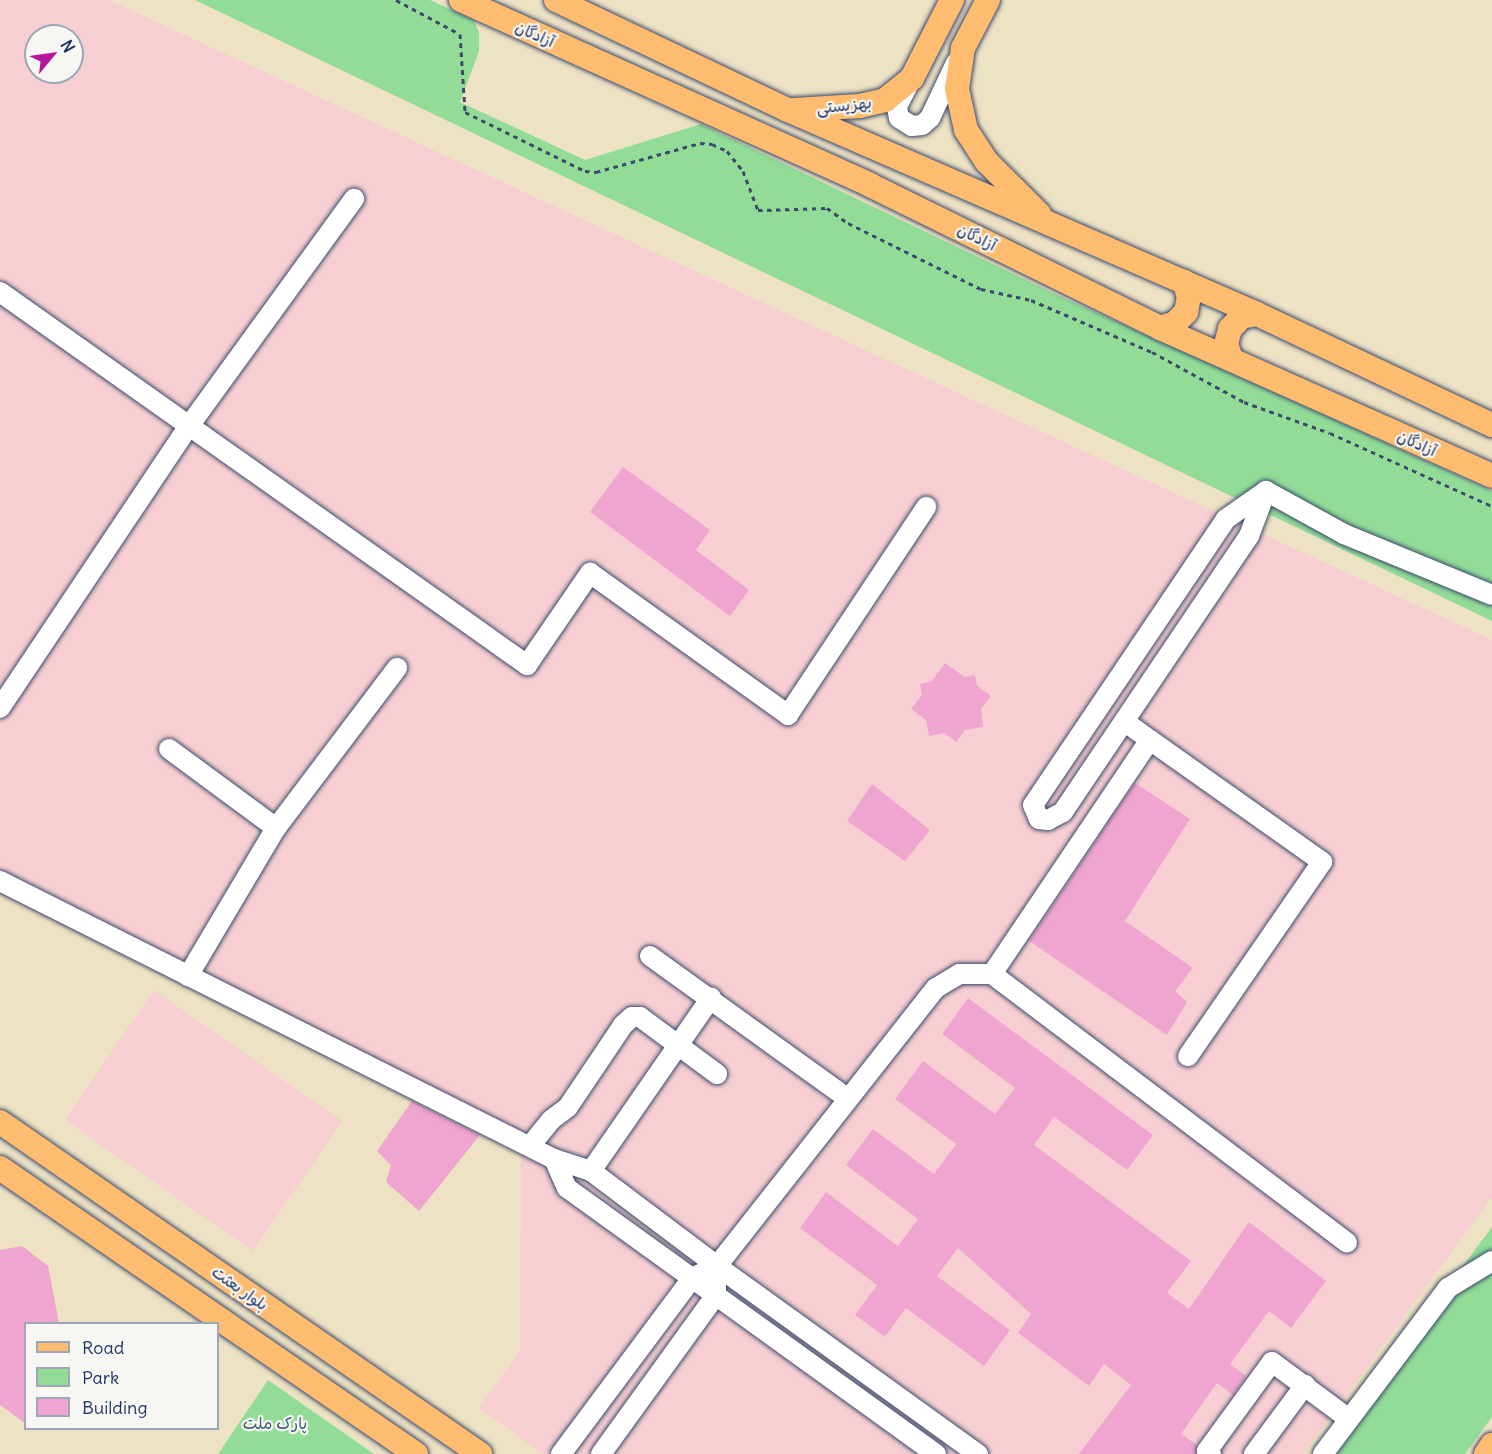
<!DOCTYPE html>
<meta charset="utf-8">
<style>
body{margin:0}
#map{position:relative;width:1492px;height:1454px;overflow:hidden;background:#eee2c4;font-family:Delius,"Playpen Sans Arabic",sans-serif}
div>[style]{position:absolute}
.built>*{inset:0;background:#f7cfd2}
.green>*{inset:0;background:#92dc98}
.building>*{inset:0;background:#f0a5d1}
.path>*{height:3px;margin-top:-1.5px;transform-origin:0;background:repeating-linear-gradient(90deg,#3b4a6d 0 4.5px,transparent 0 9px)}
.roads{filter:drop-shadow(0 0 2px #3b4a6d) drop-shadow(0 0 2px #3b4a6d)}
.minor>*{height:20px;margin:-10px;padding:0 10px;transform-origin:10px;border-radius:10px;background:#fff}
.major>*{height:24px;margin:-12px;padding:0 12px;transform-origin:12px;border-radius:12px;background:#fdbc6f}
span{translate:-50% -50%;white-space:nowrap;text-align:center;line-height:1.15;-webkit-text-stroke:4.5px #f6f6f2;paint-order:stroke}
.street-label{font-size:16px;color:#1b2f5e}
.park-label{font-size:16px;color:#395a6c}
.legend{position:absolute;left:24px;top:1322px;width:195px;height:108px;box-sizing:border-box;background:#f6f6f2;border:2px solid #9ea6b7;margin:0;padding:8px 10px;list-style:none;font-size:18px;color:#1b2f5e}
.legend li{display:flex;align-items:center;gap:12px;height:30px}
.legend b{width:30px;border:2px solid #9ea6b7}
.north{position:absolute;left:24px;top:24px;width:60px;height:60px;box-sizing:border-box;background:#f6f6f2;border:2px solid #9ea6b7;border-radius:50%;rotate:61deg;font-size:16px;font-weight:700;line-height:24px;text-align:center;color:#1b2f5e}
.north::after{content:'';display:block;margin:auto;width:21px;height:27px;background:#b5179e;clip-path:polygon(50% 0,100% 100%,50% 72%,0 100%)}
</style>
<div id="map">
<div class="built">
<div style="clip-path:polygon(evenodd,0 0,109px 0,1492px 640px,1492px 1197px,1303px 1454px,543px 1454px,479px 1408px,520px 1350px,521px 1157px,513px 1145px,0 894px,0 0,36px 36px,72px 36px,72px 72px,36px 72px,36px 36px)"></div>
<div style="clip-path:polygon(154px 990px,342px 1121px,253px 1251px,65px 1120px)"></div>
</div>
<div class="green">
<div style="clip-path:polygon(195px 0,430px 0,474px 20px,479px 33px,479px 51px,460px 102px,585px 160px,701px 124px,1053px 293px,1492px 491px,1492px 621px)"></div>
<div style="clip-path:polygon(1492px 1227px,1492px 1417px,1465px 1454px,1323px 1454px)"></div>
<div style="clip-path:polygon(268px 1380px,374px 1454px,218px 1454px)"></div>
</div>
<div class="building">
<div style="clip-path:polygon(623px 467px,710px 530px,696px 550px,749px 590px,730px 616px,590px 512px)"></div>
<div style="clip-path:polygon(945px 663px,965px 677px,975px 675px,977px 686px,991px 696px,981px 709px,983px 727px,965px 730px,956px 742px,945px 733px,929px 736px,926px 720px,911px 709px,922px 695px,920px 684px,931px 682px)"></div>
<div style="clip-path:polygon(1135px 783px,1190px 819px,1125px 921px,1193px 968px,1175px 991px,1187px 1002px,1167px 1035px,1029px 941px)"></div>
<div style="clip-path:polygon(872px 784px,930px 830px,905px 861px,847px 821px)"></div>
<div style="clip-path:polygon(968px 998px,1153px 1135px,1127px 1170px,1054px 1117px,1034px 1145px,1191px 1261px,1167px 1293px,1189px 1309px,1249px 1222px,1326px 1281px,1291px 1328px,1269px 1311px,1230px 1364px,1246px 1376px,1233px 1395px,1217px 1383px,1181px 1434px,1197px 1445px,1196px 1454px,1079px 1454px,1131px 1385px,1104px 1364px,1089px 1386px,1018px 1333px,1031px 1314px,958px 1248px,937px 1276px,1010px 1330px,984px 1366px,906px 1308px,885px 1337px,855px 1315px,877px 1285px,800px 1228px,826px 1192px,898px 1246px,918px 1219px,846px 1165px,873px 1129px,934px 1174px,956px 1144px,895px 1099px,923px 1061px,995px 1114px,1015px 1088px,942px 1034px)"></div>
<div style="clip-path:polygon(412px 1101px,480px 1135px,419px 1211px,386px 1182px,391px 1165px,377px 1151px)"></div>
<div style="clip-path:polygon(22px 1246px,48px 1266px,59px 1323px,26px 1323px,26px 1424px,0 1405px,0 1250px)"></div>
</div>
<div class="path">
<div style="left:396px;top:0;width:72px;rotate:28deg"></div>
<div style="left:460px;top:34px;width:78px;rotate:86.3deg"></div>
<div style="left:465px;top:112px;width:134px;rotate:26.2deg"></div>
<div style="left:585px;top:171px;width:11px;rotate:5deg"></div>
<div style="left:596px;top:172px;width:108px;rotate:-15.6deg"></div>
<div style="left:700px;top:143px;width:12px;rotate:5deg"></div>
<div style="left:712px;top:144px;width:17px;rotate:25deg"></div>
<div style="left:727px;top:151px;width:26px;rotate:51deg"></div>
<div style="left:743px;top:171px;width:42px;rotate:69deg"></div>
<div style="left:758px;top:210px;width:69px;rotate:-1.7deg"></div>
<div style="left:827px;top:208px;width:26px;rotate:36deg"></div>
<div style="left:848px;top:223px;width:148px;rotate:26.4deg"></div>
<div style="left:981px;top:289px;width:51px;rotate:12.4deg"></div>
<div style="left:1031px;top:300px;width:132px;rotate:23.3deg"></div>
<div style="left:1152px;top:352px;width:105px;rotate:28.5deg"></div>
<div style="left:1244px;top:402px;width:91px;rotate:19.8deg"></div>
<div style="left:1330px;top:433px;width:178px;rotate:24.3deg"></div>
</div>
<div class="roads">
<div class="minor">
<div style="left:909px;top:83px;width:27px;rotate:117deg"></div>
<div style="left:897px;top:107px;width:11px;rotate:80deg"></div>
<div style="left:899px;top:118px;width:15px;rotate:32deg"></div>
<div style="left:912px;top:126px;width:10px;rotate:-6deg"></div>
<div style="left:922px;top:125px;width:11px;rotate:-41deg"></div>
<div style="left:930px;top:118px;width:61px;rotate:-64.7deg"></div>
<div style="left:0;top:292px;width:646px;rotate:35.29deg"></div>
<div style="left:527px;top:665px;width:112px;rotate:-55.6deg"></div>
<div style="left:590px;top:573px;width:244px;rotate:35.6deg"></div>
<div style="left:788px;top:715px;width:250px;rotate:-56.4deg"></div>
<div style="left:1266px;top:491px;width:48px;rotate:110.7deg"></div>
<div style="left:1249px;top:536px;width:333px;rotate:124deg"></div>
<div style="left:1063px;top:812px;width:17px;rotate:152deg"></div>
<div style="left:1048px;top:820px;width:9px;rotate:-174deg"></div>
<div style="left:1039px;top:819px;width:15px;rotate:-113deg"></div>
<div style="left:1033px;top:805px;width:345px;rotate:-56deg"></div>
<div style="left:1226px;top:519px;width:49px;rotate:-35deg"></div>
<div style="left:1266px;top:491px;width:89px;rotate:28.9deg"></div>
<div style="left:1344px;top:534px;width:160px;rotate:22.4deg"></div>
<div style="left:0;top:708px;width:339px;rotate:-56.2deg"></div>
<div style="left:189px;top:426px;width:281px;rotate:-54deg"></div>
<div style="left:1150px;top:740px;width:211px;rotate:35.3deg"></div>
<div style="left:1322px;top:862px;width:236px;rotate:124.6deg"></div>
<div style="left:169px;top:749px;width:133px;rotate:36.4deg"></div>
<div style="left:0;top:881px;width:620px;rotate:26.65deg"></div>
<div style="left:554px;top:1159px;width:39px;rotate:18deg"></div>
<div style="left:591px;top:1171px;width:158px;rotate:37deg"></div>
<div style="left:717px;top:1266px;width:322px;rotate:35.8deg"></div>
<div style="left:650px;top:956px;width:244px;rotate:35.8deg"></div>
<div style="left:992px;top:974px;width:282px;rotate:-56deg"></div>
<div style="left:1150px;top:740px;width:31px;rotate:-144deg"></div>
<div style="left:188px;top:976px;width:172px;rotate:-59.3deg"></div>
<div style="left:276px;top:828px;width:201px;rotate:-52.9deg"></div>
<div style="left:530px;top:1146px;width:33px;rotate:-51deg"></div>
<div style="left:551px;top:1120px;width:21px;rotate:-37deg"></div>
<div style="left:568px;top:1107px;width:99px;rotate:-56.1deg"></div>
<div style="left:623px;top:1025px;width:12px;rotate:-42deg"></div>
<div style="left:632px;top:1017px;width:8px"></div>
<div style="left:640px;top:1017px;width:96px;rotate:36.5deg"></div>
<div style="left:554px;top:1159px;width:32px;rotate:66deg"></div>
<div style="left:567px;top:1188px;width:455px;rotate:35.8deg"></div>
<div style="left:591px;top:1171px;width:211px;rotate:-55.3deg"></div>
<div style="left:561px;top:1454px;width:219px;rotate:-53.3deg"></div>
<div style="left:692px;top:1278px;width:28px;rotate:-26deg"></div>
<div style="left:717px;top:1266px;width:354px;rotate:-51.8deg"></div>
<div style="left:936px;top:988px;width:27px;rotate:-31deg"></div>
<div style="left:959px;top:974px;width:33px"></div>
<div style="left:992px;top:974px;width:445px;rotate:37.1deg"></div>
<div style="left:601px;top:1454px;width:196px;rotate:-54.1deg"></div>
<div style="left:716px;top:1295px;width:11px;rotate:-90deg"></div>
<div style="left:1211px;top:1454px;width:5px;rotate:-143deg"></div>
<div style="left:1207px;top:1451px;width:110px;rotate:-53.9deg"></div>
<div style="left:1272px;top:1362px;width:96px;rotate:36.5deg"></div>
<div style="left:1254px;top:1454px;width:86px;rotate:-53.5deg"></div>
<div style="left:1323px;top:1454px;width:208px;rotate:-53deg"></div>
<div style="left:1448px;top:1288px;width:52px;rotate:-31.5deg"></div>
</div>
<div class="major">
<div style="left:461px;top:0;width:449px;rotate:24.3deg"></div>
<div style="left:870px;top:185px;width:323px;rotate:26.2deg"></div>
<div style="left:1160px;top:328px;width:363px;rotate:24deg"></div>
<div style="left:556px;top:0;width:257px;rotate:25.4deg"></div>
<div style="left:788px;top:110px;width:511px;rotate:23.51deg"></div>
<div style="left:1257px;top:314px;width:260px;rotate:25.3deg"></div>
<div style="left:988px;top:0;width:54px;rotate:117.5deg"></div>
<div style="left:963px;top:48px;width:41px;rotate:98.3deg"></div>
<div style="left:957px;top:89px;width:42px;rotate:77.6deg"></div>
<div style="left:966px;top:130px;width:37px;rotate:57deg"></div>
<div style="left:986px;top:161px;width:75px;rotate:45deg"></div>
<div style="left:794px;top:110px;width:66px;rotate:-3.5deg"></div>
<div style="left:860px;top:106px;width:26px;rotate:-13deg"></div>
<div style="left:885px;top:100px;width:35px;rotate:-39deg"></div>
<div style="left:912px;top:78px;width:88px;rotate:-62.9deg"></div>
<div style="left:1160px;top:328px;width:16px;rotate:-18deg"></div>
<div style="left:1175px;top:323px;width:16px;rotate:-45deg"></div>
<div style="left:1186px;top:312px;width:15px;rotate:-79deg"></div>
<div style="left:1189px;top:297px;width:16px;rotate:-108deg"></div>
<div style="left:1231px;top:359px;width:16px;rotate:-108deg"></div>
<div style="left:1226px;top:344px;width:16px;rotate:-75deg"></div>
<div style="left:1230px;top:329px;width:16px;rotate:-47deg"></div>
<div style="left:1241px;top:317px;width:16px;rotate:-11deg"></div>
<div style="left:0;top:1122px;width:584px;rotate:34.67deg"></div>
<div style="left:0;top:1168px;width:505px;rotate:34.51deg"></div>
<div style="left:1486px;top:1454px;width:11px;rotate:-56deg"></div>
</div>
</div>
<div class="street-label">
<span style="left:535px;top:34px;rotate:24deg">آزادگان</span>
<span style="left:844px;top:105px;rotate:-6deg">بهزیستی</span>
<span style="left:977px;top:237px;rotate:26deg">آزادگان</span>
<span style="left:1417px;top:443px;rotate:24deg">آزادگان</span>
<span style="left:240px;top:1288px;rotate:35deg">بلوار بعثت</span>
</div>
<div class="park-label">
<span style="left:275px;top:1423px">پارک ملت</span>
</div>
<ul class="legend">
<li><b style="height:8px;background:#fdbc6f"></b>Road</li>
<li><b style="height:16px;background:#92dc98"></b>Park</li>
<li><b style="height:16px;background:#f0a5d1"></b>Building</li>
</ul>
<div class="north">N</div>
</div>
